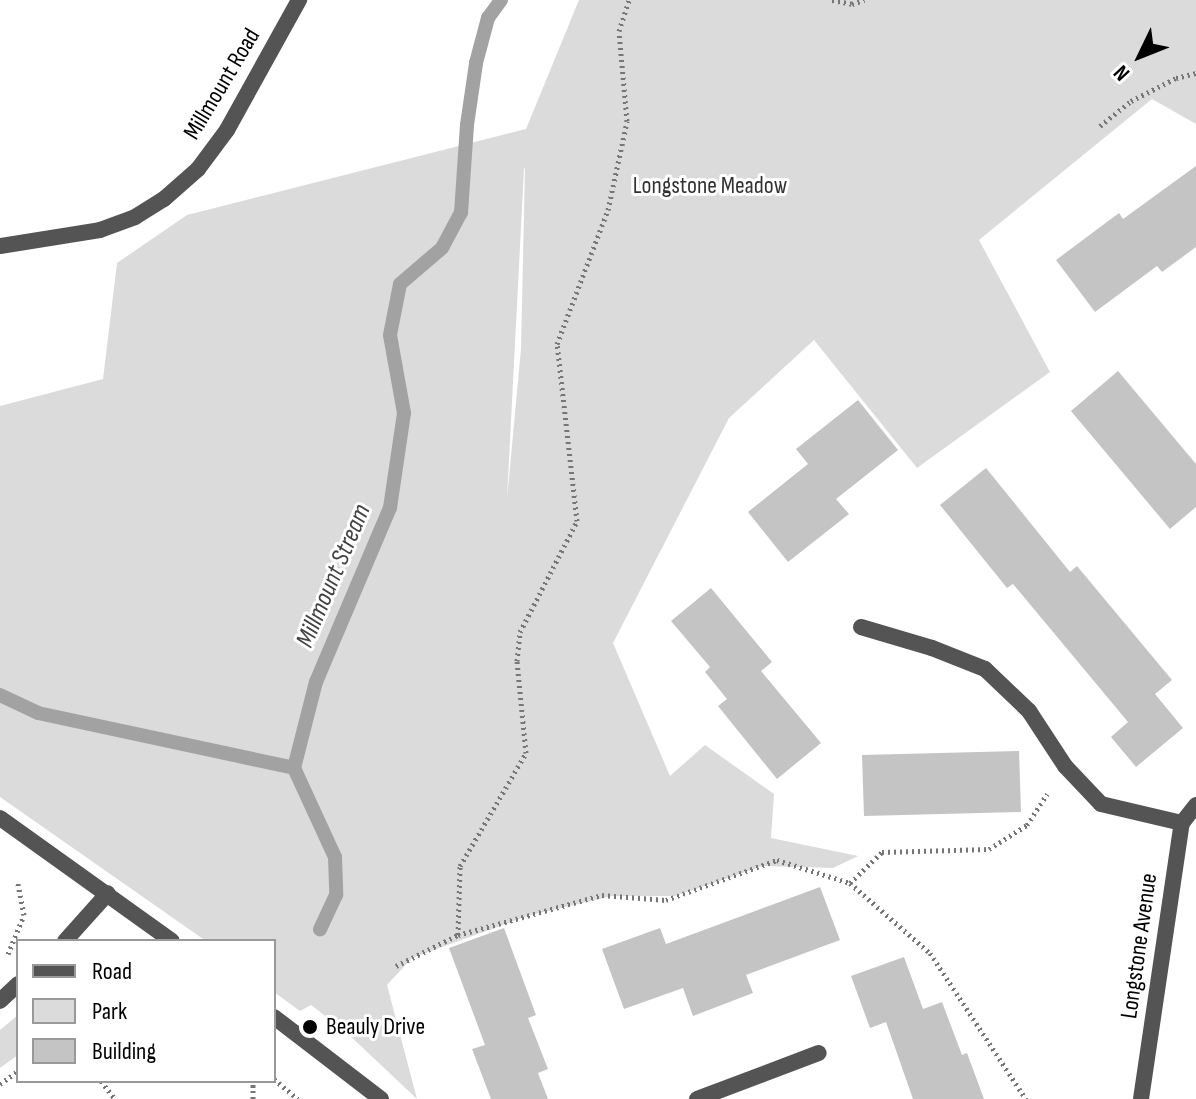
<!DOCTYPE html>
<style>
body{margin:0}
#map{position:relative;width:1196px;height:1099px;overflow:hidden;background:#fff;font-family:"Sofia Sans Condensed",sans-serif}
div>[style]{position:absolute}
.green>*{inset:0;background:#dbdbdb}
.stream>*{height:14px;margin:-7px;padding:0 7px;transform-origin:7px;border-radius:7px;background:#a2a2a2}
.building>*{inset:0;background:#c4c4c4}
.path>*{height:5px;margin-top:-2.5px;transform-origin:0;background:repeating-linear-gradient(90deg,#767676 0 2px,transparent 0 6px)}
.minor>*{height:16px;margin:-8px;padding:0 8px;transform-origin:8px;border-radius:8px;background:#545454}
.dots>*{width:22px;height:22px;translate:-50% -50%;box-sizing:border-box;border:4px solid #fff;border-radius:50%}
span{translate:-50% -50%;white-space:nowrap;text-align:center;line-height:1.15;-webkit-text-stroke:6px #fff;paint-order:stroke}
.street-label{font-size:24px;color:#000}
.park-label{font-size:24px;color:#323232}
.poi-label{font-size:24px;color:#000}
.left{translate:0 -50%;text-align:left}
.water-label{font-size:26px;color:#434343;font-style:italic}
.legend{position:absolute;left:16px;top:939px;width:260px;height:144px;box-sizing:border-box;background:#fff;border:2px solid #999;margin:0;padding:10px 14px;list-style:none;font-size:24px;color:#000}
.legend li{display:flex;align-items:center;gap:16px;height:40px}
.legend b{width:40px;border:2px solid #999}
.north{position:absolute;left:1100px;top:16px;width:80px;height:80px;-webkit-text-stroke:6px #fff;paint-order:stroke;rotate:227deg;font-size:22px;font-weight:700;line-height:32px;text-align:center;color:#000}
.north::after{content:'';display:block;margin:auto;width:28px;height:36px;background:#000;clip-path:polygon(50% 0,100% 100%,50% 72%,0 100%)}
</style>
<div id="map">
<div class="green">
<div style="clip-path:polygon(evenodd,579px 0,1196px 0,1196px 124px,1152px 99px,979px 240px,1050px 372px,917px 468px,814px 340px,729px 418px,613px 643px,670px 776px,705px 745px,774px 794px,771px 838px,858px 856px,833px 868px,763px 866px,675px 896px,612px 896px,527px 916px,412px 958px,387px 985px,417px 1099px,346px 1032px,311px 1005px,300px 1011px,274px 992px,274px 941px,206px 941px,0 797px,0 406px,103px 379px,117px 263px,187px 215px,526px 129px,579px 0,525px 168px,521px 349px,507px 499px,524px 169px,525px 168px)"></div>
<div style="clip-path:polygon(18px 1015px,18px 1055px,0 1068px,0 1030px)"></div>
</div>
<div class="stream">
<div style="left:0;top:695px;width:42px;rotate:25.3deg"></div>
<div style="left:38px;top:713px;width:262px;rotate:12.1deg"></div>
<div style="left:294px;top:768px;width:89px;rotate:-75.7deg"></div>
<div style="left:316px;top:682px;width:189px;rotate:-67deg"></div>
<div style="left:390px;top:508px;width:96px;rotate:-81.6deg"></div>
<div style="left:404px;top:413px;width:79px;rotate:-100.2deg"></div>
<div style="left:390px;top:335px;width:52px;rotate:-78.9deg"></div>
<div style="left:400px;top:284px;width:55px;rotate:-40.6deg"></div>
<div style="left:442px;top:248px;width:40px;rotate:-62deg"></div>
<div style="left:461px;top:213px;width:88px;rotate:-86.1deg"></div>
<div style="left:467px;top:125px;width:63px;rotate:-81.7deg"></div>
<div style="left:476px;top:63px;width:47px;rotate:-75.1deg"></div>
<div style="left:488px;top:18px;width:22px;rotate:-54deg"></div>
<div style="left:294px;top:768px;width:98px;rotate:65.3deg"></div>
<div style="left:335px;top:857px;width:38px;rotate:88deg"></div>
<div style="left:336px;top:895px;width:38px;rotate:115deg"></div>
</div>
<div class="building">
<div style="clip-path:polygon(1196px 166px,1196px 247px,1162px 272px,1157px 266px,1095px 312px,1056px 260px,1119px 213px,1123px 219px)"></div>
<div style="clip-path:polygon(1118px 371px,1196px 464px,1196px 507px,1170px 529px,1071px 411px)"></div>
<div style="clip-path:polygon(858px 400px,898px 450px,836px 499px,849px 514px,788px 562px,748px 512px,808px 464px,796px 449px)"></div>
<div style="clip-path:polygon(986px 468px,1070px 572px,1077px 566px,1172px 680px,1155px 694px,1183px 728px,1136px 767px,1111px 737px,1128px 722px,1013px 584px,1007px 588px,940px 505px)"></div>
<div style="clip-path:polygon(711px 588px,772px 662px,761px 671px,821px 743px,777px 779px,718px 706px,727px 699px,705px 672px,710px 667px,671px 621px)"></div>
<div style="clip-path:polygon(1019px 751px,1021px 812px,864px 816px,862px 755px)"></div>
<div style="clip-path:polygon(820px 887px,840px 940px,746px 975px,753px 993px,693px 1016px,683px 988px,624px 1009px,602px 949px,660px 928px,666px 944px)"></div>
<div style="clip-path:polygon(504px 928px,536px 1015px,528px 1018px,548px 1069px,538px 1073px,548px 1099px,491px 1099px,472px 1049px,485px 1045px,449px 948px)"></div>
<div style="clip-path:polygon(904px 957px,923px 1009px,942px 1002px,962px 1055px,967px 1053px,984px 1099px,913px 1099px,886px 1022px,870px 1028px,851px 976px)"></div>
</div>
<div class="path">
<div style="left:832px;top:0;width:20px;rotate:11deg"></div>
<div style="left:852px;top:4px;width:13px;rotate:-18deg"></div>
<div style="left:1100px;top:126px;width:40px;rotate:-39deg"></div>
<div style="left:1131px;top:101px;width:51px;rotate:-27.1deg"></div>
<div style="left:1176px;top:78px;width:21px;rotate:-14deg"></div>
<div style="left:850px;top:883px;width:45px;rotate:-44.1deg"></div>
<div style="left:882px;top:852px;width:107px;rotate:-1.6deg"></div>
<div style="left:989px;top:849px;width:45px;rotate:-32.3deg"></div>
<div style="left:1027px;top:825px;width:37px;rotate:-57deg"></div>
<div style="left:458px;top:935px;width:69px;rotate:-88.3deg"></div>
<div style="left:460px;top:866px;width:131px;rotate:-59.7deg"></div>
<div style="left:526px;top:753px;width:92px;rotate:-95.6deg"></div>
<div style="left:517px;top:661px;width:29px;rotate:-84deg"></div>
<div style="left:520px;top:632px;width:125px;rotate:-62.8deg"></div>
<div style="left:577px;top:521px;width:178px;rotate:-96.4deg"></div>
<div style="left:557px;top:344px;width:143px;rotate:-69.2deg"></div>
<div style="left:608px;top:210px;width:91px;rotate:-77.9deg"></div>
<div style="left:627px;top:121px;width:90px;rotate:-95.1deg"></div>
<div style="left:619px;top:31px;width:33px;rotate:-72deg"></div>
<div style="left:8px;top:954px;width:42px;rotate:-67.7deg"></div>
<div style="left:24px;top:915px;width:33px;rotate:-101deg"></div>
<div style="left:396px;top:966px;width:69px;rotate:-26.6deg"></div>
<div style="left:458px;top:935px;width:149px;rotate:-15.5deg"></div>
<div style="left:602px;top:895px;width:64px;rotate:4.5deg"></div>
<div style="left:666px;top:900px;width:118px;rotate:-19.8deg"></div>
<div style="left:777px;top:860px;width:77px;rotate:17.5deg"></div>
<div style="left:850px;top:883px;width:106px;rotate:41.2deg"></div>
<div style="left:930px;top:953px;width:175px;rotate:56.7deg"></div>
<div style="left:274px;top:1079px;width:31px;rotate:40deg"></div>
<div style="left:101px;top:1081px;width:23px;rotate:52deg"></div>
<div style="left:0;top:1084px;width:22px;rotate:-36deg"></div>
<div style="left:253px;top:1099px;width:18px;rotate:-90deg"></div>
</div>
<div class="minor">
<div style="left:0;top:246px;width:101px;rotate:-9.1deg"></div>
<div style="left:100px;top:230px;width:37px;rotate:-20deg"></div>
<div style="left:135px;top:217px;width:34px;rotate:-32deg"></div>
<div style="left:164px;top:199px;width:45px;rotate:-41.4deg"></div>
<div style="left:198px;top:169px;width:49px;rotate:-53.4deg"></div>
<div style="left:227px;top:130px;width:149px;rotate:-61deg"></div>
<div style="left:861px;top:627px;width:74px;rotate:16.5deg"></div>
<div style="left:932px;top:648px;width:57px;rotate:21.6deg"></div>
<div style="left:985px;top:669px;width:61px;rotate:43.7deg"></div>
<div style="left:1029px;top:711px;width:66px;rotate:56.8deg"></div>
<div style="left:1065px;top:766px;width:52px;rotate:46.5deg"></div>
<div style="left:1101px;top:804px;width:83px;rotate:13.2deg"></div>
<div style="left:0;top:818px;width:211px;rotate:35.6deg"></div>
<div style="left:65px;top:941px;width:64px;rotate:-48.1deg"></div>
<div style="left:0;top:1001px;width:25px;rotate:-43deg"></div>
<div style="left:274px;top:1017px;width:135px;rotate:37.5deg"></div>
<div style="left:697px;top:1099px;width:130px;rotate:-20.7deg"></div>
<div style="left:1141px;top:1099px;width:279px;rotate:-81.6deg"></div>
<div style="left:1182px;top:823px;width:23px;rotate:-52deg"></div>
</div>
<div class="dots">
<div style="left:310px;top:1027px;background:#000"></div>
</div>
<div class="street-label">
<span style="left:222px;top:84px;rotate:-59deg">Millmount Road</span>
<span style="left:1139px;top:946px;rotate:-82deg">Longstone Avenue</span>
</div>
<div class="park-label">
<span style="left:710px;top:186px">Longstone Meadow</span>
</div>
<div class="poi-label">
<span class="left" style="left:326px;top:1027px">Beauly Drive</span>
</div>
<div class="water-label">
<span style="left:334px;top:576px;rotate:-67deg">Millmount Stream</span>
</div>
<ul class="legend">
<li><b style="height:10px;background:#545454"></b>Road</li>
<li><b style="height:22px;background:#dbdbdb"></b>Park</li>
<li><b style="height:22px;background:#c4c4c4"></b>Building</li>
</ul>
<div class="north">N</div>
</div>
